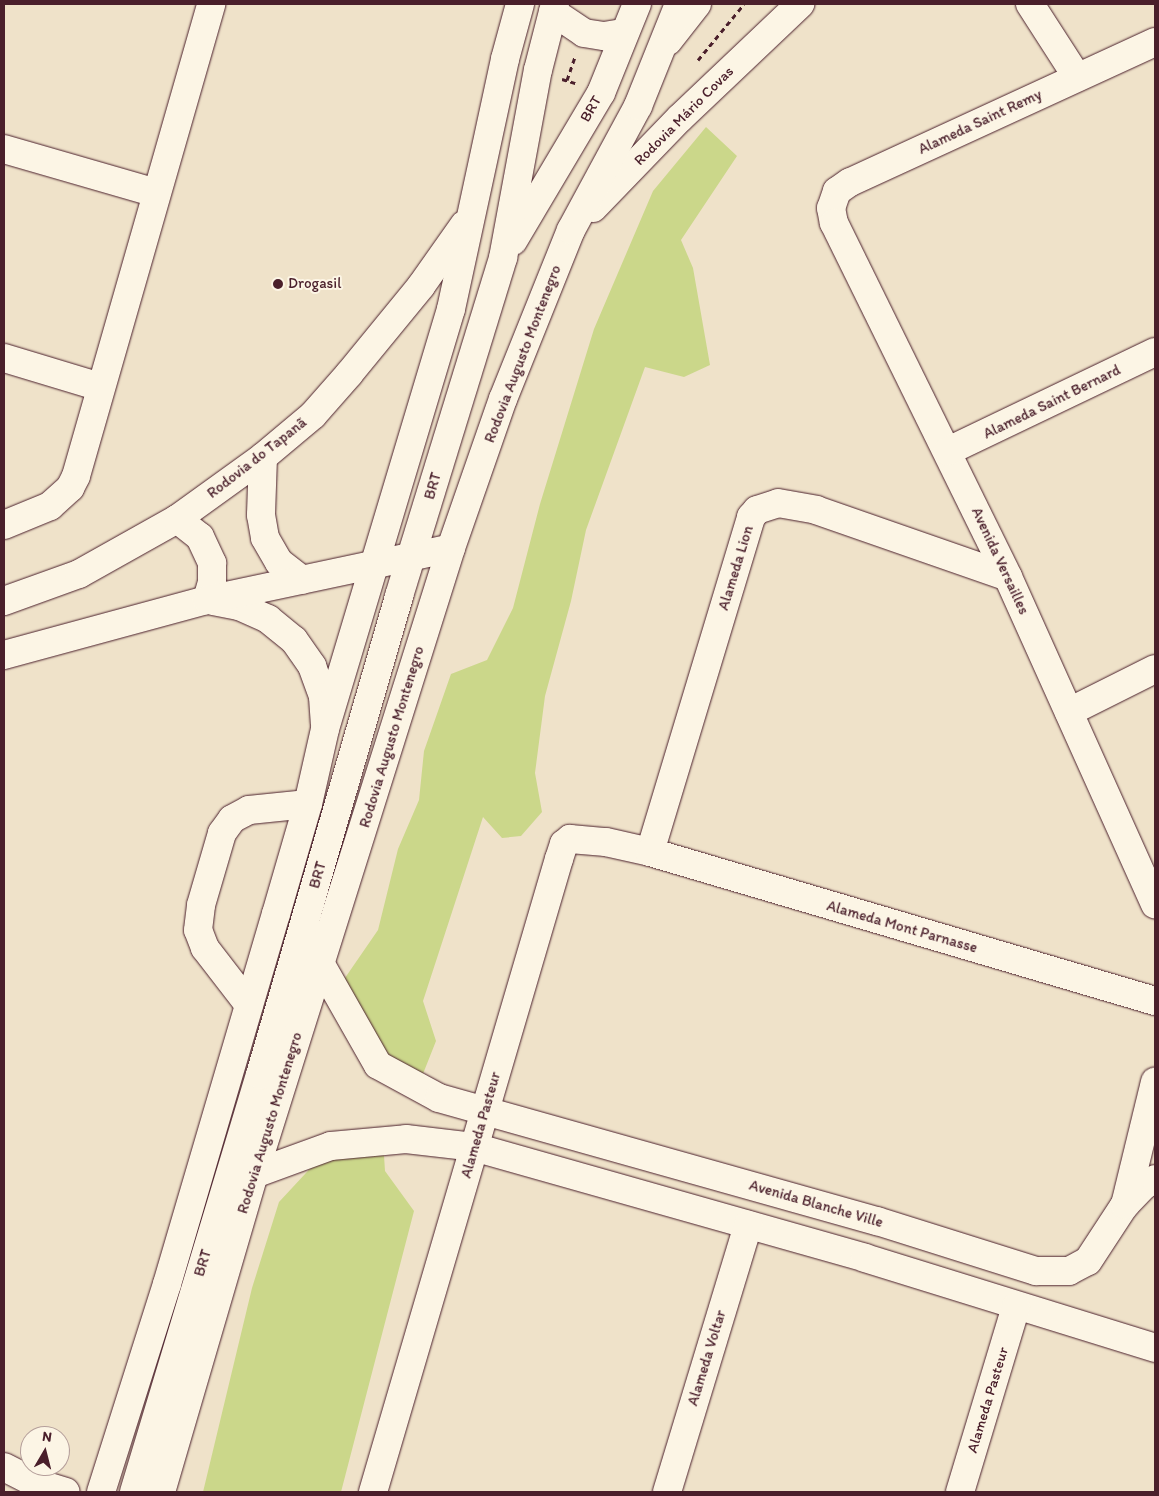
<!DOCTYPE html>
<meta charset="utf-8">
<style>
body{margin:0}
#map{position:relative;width:1159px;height:1496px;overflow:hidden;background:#efe2c9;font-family:Itim,sans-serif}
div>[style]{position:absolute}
.green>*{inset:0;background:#cbd78a}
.path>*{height:3px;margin-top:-1.5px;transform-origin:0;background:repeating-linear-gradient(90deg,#4a1f2b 0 5px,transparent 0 9px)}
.roads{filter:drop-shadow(0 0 1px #4a1f2b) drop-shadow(0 0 1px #4a1f2b)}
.minor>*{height:28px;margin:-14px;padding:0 14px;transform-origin:14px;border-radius:14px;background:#fcf5e5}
.major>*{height:28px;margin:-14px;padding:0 14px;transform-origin:14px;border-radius:14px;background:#fcf5e5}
.dots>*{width:14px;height:14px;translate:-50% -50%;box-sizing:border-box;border:2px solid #fcf5e5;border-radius:50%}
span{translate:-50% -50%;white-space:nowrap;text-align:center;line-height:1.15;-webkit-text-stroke:4px #fcf5e5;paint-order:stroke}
.street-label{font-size:15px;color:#4a1f2b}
.poi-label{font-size:15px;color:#4a1f2b}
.left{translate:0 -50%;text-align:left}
.frame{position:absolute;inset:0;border:5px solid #4a1f2b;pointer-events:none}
.north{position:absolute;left:20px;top:1426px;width:50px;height:50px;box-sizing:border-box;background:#fcf5e5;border:1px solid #b59f9b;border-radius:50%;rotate:8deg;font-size:14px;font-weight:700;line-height:20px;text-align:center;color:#4a1f2b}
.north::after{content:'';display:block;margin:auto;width:18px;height:22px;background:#4a1f2b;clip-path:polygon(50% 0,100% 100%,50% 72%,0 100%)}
</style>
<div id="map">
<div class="green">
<div style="clip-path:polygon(706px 127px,737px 156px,681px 240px,693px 268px,710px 365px,684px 377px,645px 367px,586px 530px,571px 601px,545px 696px,535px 773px,542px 812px,521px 836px,502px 838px,483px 817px,423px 1001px,436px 1041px,417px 1089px,378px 1065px,336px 991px,378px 930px,398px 849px,419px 800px,424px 751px,451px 674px,487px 660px,513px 608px,540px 504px,594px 329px,653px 191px)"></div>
<div style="clip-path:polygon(383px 1140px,385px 1171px,414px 1211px,341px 1492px,203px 1492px,252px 1288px,279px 1202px,331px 1146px)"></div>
</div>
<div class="path">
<div style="left:698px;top:60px;width:72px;rotate:-50.6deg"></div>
<div style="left:562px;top:79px;width:14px;rotate:17deg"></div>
<div style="left:567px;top:80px;width:24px;rotate:-71deg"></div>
</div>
<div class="roads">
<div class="minor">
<div style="left:1030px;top:4px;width:87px;rotate:57.2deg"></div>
<div style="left:553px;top:12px;width:37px;rotate:34deg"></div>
<div style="left:584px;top:33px;width:20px;rotate:9deg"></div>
<div style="left:604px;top:36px;width:20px;rotate:-9deg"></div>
<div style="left:668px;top:41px;width:47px;rotate:-51.9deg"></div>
<div style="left:1155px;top:42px;width:336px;rotate:155.3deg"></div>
<div style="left:850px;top:182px;width:16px;rotate:145deg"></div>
<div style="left:837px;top:191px;width:18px;rotate:109deg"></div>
<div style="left:831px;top:208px;width:15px;rotate:79deg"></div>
<div style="left:834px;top:223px;width:394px;rotate:63.8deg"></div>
<div style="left:1008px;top:577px;width:359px;rotate:65.8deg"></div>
<div style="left:4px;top:149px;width:158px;rotate:16.1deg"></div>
<div style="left:513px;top:241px;width:172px;rotate:-59.3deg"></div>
<div style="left:601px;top:93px;width:96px;rotate:-68deg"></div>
<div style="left:4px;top:358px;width:100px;rotate:16.8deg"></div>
<div style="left:948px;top:451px;width:229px;rotate:-25.6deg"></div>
<div style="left:4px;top:525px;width:50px;rotate:-22.4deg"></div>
<div style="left:50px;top:506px;width:27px;rotate:-42deg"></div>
<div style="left:70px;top:488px;width:13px;rotate:-63deg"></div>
<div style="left:76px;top:476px;width:491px;rotate:-74deg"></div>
<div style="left:1069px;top:712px;width:96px;rotate:-26.6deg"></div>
<div style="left:650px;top:852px;width:350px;rotate:-73.2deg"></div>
<div style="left:751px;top:517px;width:9px;rotate:-49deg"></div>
<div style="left:757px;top:510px;width:22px;rotate:-18deg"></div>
<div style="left:778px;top:503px;width:39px;rotate:10deg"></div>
<div style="left:816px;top:510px;width:203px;rotate:19.2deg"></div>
<div style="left:320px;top:963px;width:117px;rotate:60.4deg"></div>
<div style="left:378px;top:1065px;width:69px;rotate:28.4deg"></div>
<div style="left:439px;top:1098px;width:455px;rotate:15.7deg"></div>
<div style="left:877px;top:1221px;width:167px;rotate:17.5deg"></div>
<div style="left:1036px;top:1271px;width:33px"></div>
<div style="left:1069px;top:1271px;width:21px;rotate:-28deg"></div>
<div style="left:1088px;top:1261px;width:66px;rotate:-56.8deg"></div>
<div style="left:1124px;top:1206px;width:28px;rotate:-46deg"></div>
<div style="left:1143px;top:1186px;width:14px;rotate:-30deg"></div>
<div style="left:249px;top:1005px;width:72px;rotate:-127.7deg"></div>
<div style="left:205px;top:948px;width:19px;rotate:-111deg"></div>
<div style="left:198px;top:930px;width:25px;rotate:-83deg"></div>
<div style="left:201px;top:905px;width:75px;rotate:-73.7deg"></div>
<div style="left:222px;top:833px;width:17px;rotate:-54deg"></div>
<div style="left:232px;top:819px;width:19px;rotate:-28deg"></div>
<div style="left:249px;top:810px;width:59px;rotate:-5.8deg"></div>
<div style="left:254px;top:1174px;width:82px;rotate:-20deg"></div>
<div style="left:331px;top:1146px;width:75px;rotate:-5.3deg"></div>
<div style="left:406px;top:1139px;width:68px;rotate:6.7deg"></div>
<div style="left:474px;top:1147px;width:406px;rotate:15.8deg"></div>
<div style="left:865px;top:1258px;width:304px;rotate:17.2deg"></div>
<div style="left:1125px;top:1205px;width:127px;rotate:-76.3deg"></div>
<div style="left:4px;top:1467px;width:33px;rotate:27deg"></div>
<div style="left:33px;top:1482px;width:34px;rotate:17deg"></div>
<div style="left:134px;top:1492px;width:436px;rotate:-73.2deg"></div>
<div style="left:260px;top:1075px;width:499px;rotate:-73.8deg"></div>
<div style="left:399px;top:596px;width:354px;rotate:-72.9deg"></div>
<div style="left:503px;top:258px;width:191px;rotate:-79.5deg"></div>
<div style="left:538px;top:70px;width:68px;rotate:-75.6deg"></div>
<div style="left:373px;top:1492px;width:660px;rotate:-73.63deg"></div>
<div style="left:559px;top:859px;width:16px;rotate:-72deg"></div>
<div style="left:564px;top:844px;width:8px;rotate:-40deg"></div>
<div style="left:570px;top:839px;width:36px;rotate:5deg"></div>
<div style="left:606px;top:842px;width:45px;rotate:12.8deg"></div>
<div style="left:650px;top:852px;width:527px;rotate:16.44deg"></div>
<div style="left:667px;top:1492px;width:279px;rotate:-73.1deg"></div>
<div style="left:960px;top:1492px;width:193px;rotate:-73.2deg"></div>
</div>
<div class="major">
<div style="left:593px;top:208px;width:125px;rotate:-46deg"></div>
<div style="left:680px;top:118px;width:166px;rotate:-43.5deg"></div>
<div style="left:263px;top:457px;width:58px;rotate:92deg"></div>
<div style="left:261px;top:515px;width:23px;rotate:80deg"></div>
<div style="left:265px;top:538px;width:28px;rotate:60deg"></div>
<div style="left:279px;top:562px;width:29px;rotate:38deg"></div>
<div style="left:177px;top:519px;width:29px;rotate:38deg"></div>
<div style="left:200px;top:537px;width:29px;rotate:65deg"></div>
<div style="left:212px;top:563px;width:19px;rotate:90deg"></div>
<div style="left:212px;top:582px;width:19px;rotate:106deg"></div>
<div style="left:4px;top:601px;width:80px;rotate:-19.8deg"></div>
<div style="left:79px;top:574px;width:112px;rotate:-29.3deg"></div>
<div style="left:177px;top:519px;width:106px;rotate:-35.8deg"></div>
<div style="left:263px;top:457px;width:65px;rotate:-40deg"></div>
<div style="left:313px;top:415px;width:55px;rotate:-48.7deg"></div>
<div style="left:349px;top:374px;width:114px;rotate:-50.7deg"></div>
<div style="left:421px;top:286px;width:75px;rotate:-54.8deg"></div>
<div style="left:213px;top:601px;width:26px;rotate:11deg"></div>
<div style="left:239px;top:606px;width:32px;rotate:24deg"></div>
<div style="left:268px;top:619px;width:33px;rotate:39deg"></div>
<div style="left:294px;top:640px;width:32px;rotate:55deg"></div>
<div style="left:312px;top:666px;width:33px;rotate:70deg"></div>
<div style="left:323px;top:697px;width:26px;rotate:86deg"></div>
<div style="left:4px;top:655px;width:210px;rotate:-15.2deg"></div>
<div style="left:207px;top:600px;width:249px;rotate:-12deg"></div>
<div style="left:101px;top:1492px;width:218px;rotate:-72.4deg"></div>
<div style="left:167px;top:1284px;width:386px;rotate:-73.6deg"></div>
<div style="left:276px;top:914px;width:115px;rotate:-73.8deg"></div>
<div style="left:308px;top:804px;width:77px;rotate:-77.2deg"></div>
<div style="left:325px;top:729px;width:438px;rotate:-73.3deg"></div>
<div style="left:451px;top:309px;width:256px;rotate:-77.8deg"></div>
<div style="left:505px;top:59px;width:57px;rotate:-74.7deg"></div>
<div style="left:161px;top:1492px;width:331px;rotate:-73.7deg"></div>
<div style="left:254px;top:1174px;width:656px;rotate:-72.53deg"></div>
<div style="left:451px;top:548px;width:158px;rotate:-70.8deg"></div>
<div style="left:503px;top:399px;width:182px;rotate:-68.1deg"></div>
<div style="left:571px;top:230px;width:141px;rotate:-61.6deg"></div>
<div style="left:638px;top:106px;width:110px;rotate:-68.1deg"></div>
</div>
</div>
<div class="dots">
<div style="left:278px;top:284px;background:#4a1f2b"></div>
</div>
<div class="street-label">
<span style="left:591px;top:109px;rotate:-60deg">BRT</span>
<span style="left:684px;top:116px;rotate:-45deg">Rodovia Mário Covas</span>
<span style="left:980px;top:122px;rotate:-25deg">Alameda Saint Remy</span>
<span style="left:523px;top:354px;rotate:-69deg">Rodovia Augusto Montenegro</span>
<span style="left:1052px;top:402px;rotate:-26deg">Alameda Saint Bernard</span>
<span style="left:257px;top:458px;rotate:-38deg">Rodovia do Tapanã</span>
<span style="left:433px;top:486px;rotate:-74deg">BRT</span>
<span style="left:1000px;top:561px;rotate:65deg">Avenida Versailles</span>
<span style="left:736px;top:568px;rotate:-73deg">Alameda Lion</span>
<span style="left:392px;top:737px;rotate:-73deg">Rodovia Augusto Montenegro</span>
<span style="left:318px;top:875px;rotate:-74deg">BRT</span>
<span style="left:902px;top:927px;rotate:16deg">Alameda Mont Parnasse</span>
<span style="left:270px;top:1123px;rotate:-73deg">Rodovia Augusto Montenegro</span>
<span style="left:481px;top:1125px;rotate:-74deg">Alameda Pasteur</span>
<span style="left:816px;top:1204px;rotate:16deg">Avenida Blanche Ville</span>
<span style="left:203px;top:1263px;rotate:-73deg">BRT</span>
<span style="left:707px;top:1358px;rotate:-73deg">Alameda Voltar</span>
<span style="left:988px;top:1400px;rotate:-73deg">Alameda Pasteur</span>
</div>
<div class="poi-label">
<span class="left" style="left:288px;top:284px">Drogasil</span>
</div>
<div class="frame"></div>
<div class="north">N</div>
</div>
